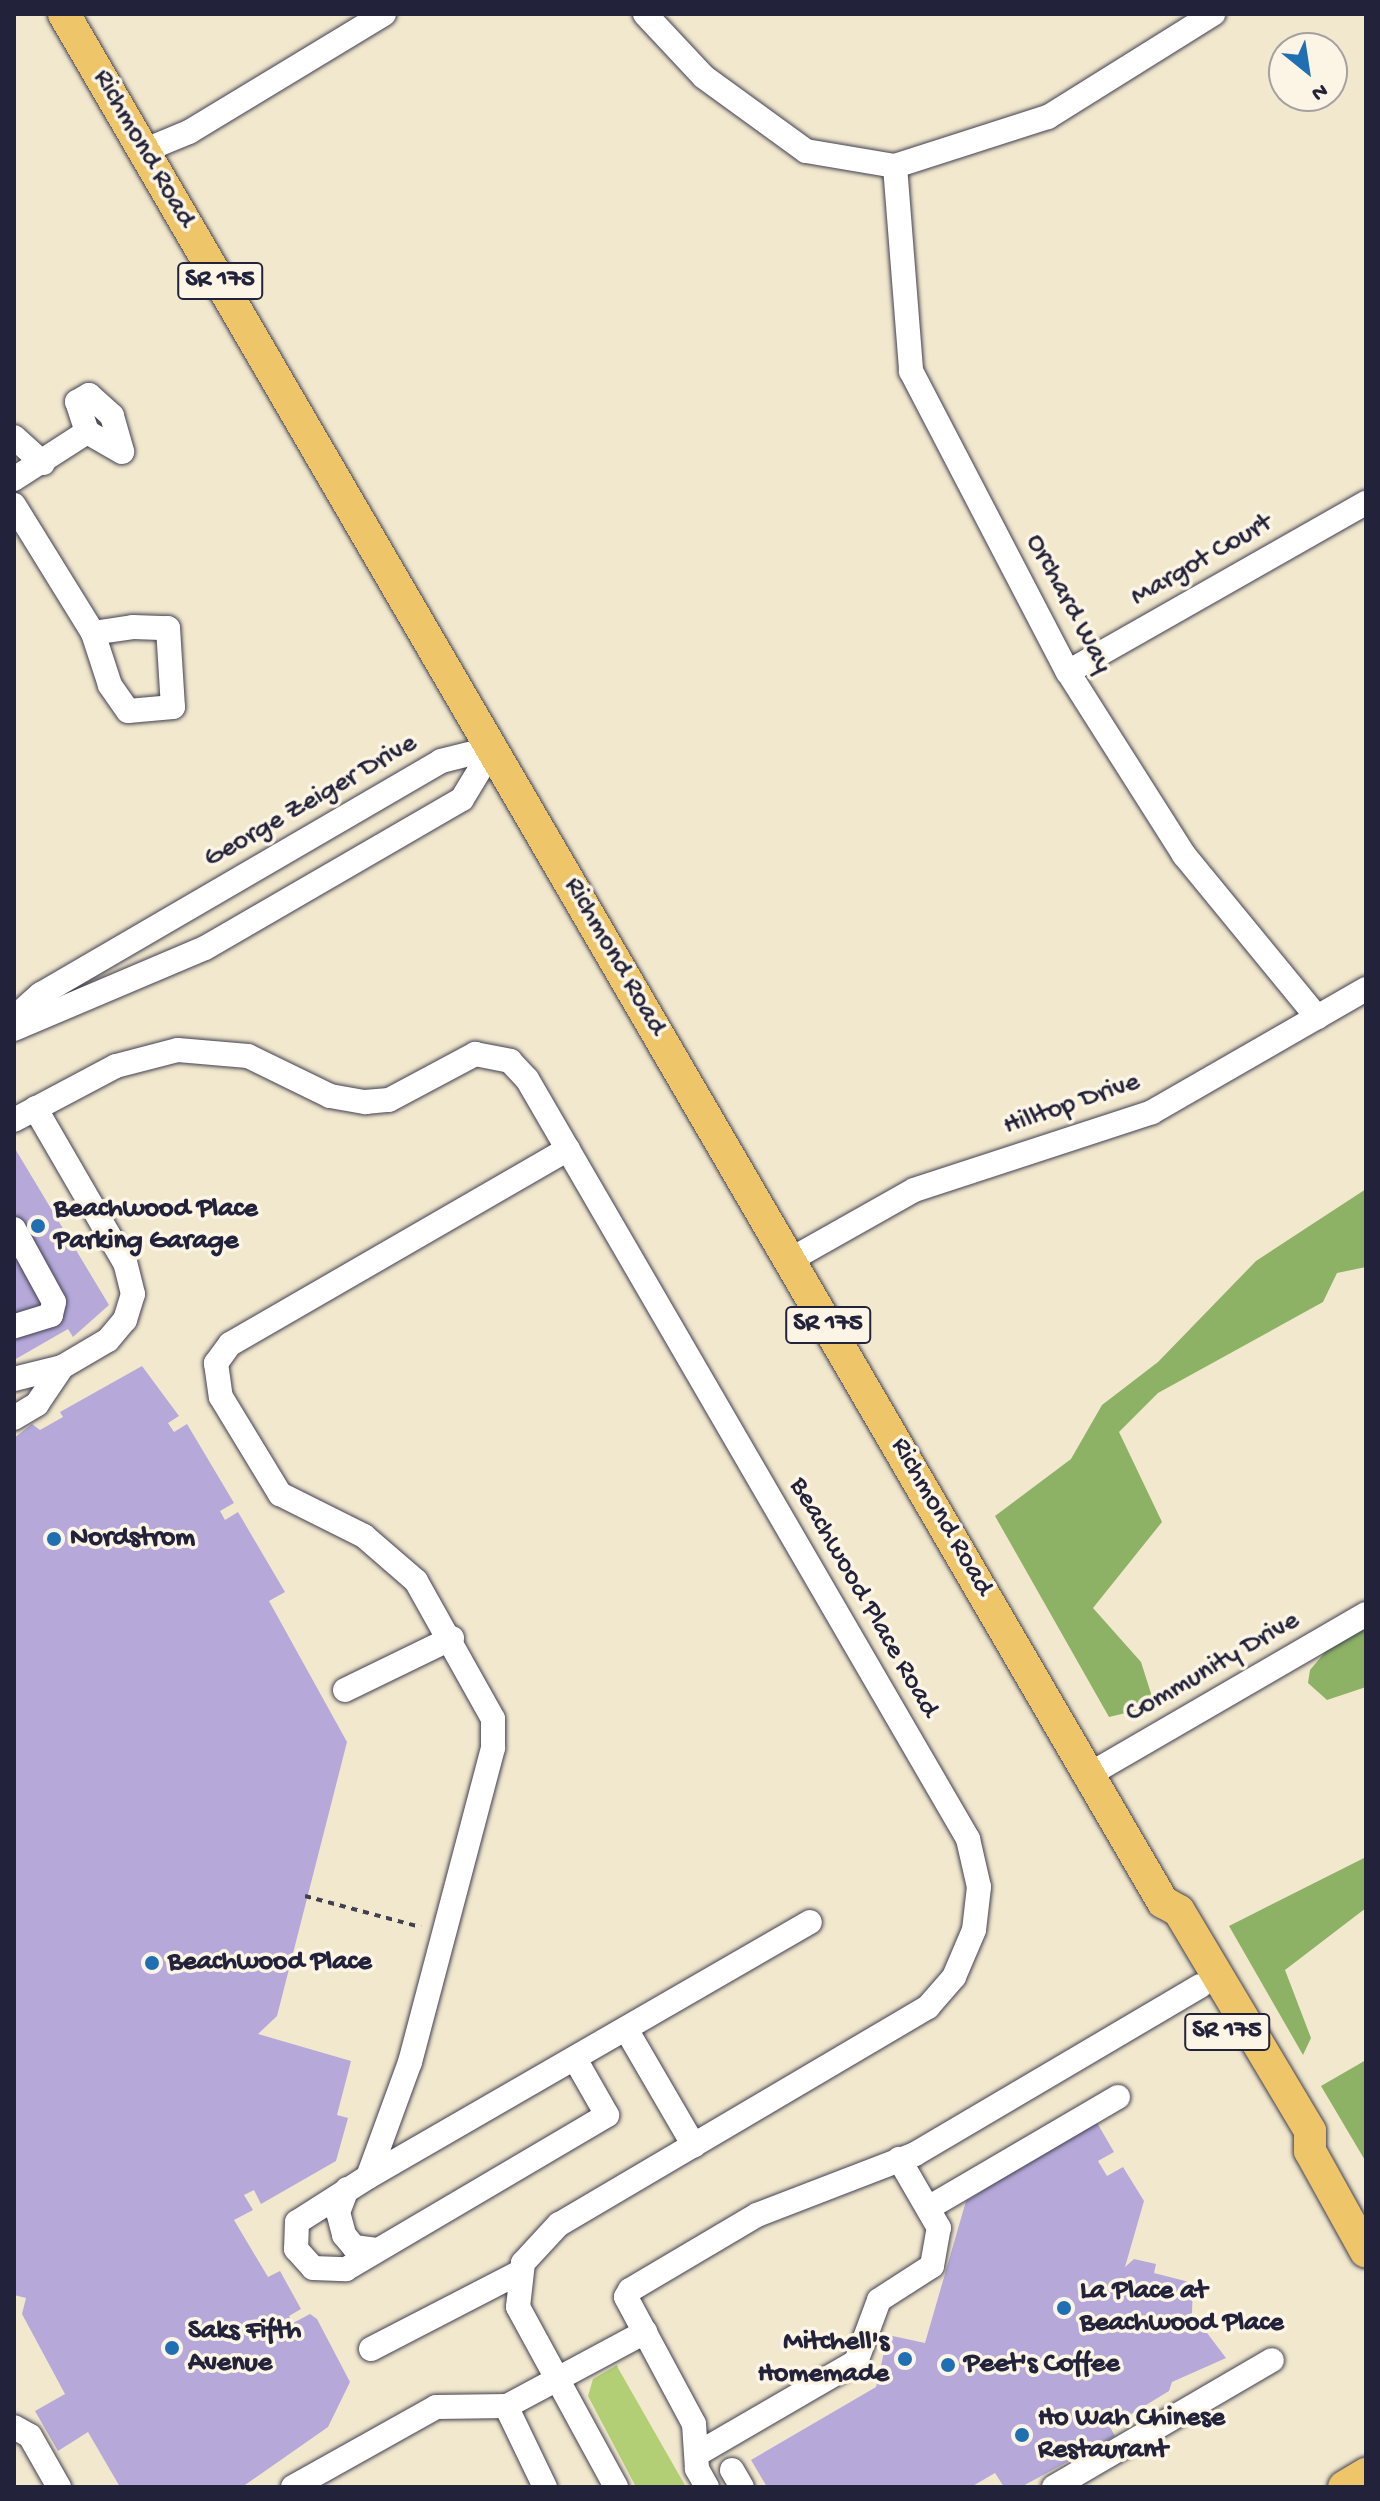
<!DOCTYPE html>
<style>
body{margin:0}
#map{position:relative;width:1380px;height:2501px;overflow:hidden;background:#f2e8ce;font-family:"Gochi Hand",sans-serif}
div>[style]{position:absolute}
.green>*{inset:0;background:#b2cf75}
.forest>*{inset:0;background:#8db266}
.building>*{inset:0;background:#b6a9da}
.path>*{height:4px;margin-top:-2px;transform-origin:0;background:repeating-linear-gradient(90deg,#414051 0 6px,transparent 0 12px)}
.roads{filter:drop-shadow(0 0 2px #414051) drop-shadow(0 0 2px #414051)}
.minor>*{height:24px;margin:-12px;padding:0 12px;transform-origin:12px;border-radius:12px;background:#fff}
.major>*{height:32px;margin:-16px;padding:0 16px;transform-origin:16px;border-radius:16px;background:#eec569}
.dots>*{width:22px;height:22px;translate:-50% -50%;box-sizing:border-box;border:4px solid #fcf5e5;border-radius:50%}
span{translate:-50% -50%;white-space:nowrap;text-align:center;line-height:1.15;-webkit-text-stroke:7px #fcf5e5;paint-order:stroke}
.shield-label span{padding:2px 6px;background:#fcf5e5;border:2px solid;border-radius:6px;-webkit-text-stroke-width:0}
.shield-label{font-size:26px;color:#22223b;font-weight:700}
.street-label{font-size:28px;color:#22223b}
.poi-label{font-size:28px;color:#22223b;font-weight:700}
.left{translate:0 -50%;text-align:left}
.right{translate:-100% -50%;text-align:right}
.frame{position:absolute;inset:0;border:16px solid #22223b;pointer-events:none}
.north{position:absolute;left:1268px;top:32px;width:80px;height:80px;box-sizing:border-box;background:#fcf5e5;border:2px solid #a5a1a1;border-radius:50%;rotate:150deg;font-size:22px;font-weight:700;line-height:32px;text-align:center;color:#22223b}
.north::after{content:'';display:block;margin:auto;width:28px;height:36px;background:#1f6fb2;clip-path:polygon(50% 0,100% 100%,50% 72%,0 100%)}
</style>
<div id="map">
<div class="green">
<div style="clip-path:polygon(617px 2365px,618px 2368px,686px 2487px,636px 2487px,588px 2396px,593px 2379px)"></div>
</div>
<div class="forest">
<div style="clip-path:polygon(1366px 1189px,1366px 1267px,1337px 1273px,1323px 1302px,1158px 1393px,1119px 1432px,1162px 1522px,1093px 1608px,1141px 1662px,1155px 1706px,1109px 1717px,995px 1516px,1071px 1459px,1102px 1405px,1158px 1362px,1256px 1261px)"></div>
<div style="clip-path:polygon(1366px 1627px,1366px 1687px,1327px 1700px,1308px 1683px,1310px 1670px,1331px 1645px)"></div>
<div style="clip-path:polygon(1366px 1857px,1366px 1908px,1285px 1970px,1311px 2038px,1303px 2055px,1229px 1926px)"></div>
<div style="clip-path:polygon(1366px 2060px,1366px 2162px,1321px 2086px)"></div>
</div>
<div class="building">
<div style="clip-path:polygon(14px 1147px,109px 1305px,73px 1337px,68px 1329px,14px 1360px)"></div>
<div style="clip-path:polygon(142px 1366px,179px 1416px,168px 1423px,174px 1432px,187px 1424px,234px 1503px,220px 1511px,225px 1520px,238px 1512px,285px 1592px,269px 1601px,347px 1742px,277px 2016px,258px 2034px,351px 2061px,337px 2115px,348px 2118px,336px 2161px,261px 2204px,254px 2190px,244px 2195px,253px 2210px,234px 2220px,268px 2277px,280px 2271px,301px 2309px,289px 2316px,293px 2323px,310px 2314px,317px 2319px,350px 2382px,328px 2427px,242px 2487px,120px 2487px,88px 2432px,58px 2451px,35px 2411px,65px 2394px,22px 2314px,26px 2298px,14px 2295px,14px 1438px,32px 1424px,40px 1430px,63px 1417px,60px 1412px)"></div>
<div style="clip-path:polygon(1096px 2121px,1114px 2152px,1098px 2161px,1107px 2176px,1123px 2167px,1144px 2201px,1125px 2267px,1134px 2259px,1156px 2264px,1154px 2273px,1193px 2283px,1192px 2313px,1226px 2358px,1172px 2382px,1169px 2391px,1110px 2427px,1115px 2436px,1021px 2487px,1004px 2487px,995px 2473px,971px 2487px,767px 2487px,751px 2460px,876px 2387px,888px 2335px,925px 2343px,966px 2201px)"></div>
</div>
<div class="path">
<div style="left:305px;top:1896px;width:120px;rotate:15deg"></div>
</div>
<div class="roads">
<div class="minor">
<div style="left:645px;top:14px;width:86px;rotate:46.9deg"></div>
<div style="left:704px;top:77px;width:126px;rotate:36deg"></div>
<div style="left:806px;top:151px;width:90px;rotate:9.6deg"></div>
<div style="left:895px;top:166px;width:161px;rotate:-17.8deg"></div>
<div style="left:1048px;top:117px;width:195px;rotate:-32deg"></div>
<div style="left:143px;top:151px;width:50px;rotate:-22.4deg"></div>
<div style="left:189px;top:132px;width:228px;rotate:-31.2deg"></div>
<div style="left:895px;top:166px;width:206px;rotate:85.5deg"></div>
<div style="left:911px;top:371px;width:339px;rotate:62.5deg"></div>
<div style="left:1068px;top:672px;width:217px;rotate:57.6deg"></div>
<div style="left:1184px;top:855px;width:210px;rotate:50.6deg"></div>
<div style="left:89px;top:395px;width:31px;rotate:42deg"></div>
<div style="left:112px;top:416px;width:37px;rotate:74deg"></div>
<div style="left:122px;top:452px;width:40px;rotate:-150.3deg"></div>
<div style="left:87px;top:432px;width:32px;rotate:-108deg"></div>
<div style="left:77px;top:402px;width:14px;rotate:-30deg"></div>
<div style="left:14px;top:437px;width:39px;rotate:42deg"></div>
<div style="left:14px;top:479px;width:87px;rotate:-32.8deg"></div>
<div style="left:14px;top:505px;width:150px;rotate:58.3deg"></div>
<div style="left:133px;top:627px;width:35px;rotate:2deg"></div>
<div style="left:168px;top:628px;width:79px;rotate:86.4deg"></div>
<div style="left:173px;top:707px;width:45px;rotate:174.9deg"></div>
<div style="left:128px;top:711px;width:32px;rotate:-125deg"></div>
<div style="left:110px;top:685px;width:55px;rotate:-108.1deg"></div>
<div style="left:93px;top:633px;width:40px;rotate:-8.5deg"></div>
<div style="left:1068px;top:672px;width:343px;rotate:-29.6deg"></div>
<div style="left:14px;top:1018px;width:36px;rotate:-42deg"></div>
<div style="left:41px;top:994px;width:463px;rotate:-30.2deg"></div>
<div style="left:441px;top:761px;width:54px;rotate:-14deg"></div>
<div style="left:14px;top:1029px;width:207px;rotate:-23deg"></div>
<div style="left:205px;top:948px;width:297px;rotate:-30.1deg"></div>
<div style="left:462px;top:799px;width:60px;rotate:-58.7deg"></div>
<div style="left:14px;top:1120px;width:115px;rotate:-27.9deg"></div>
<div style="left:116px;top:1066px;width:64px;rotate:-14.5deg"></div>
<div style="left:178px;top:1050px;width:70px;rotate:4.9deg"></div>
<div style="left:248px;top:1056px;width:91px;rotate:26deg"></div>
<div style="left:330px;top:1096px;width:36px;rotate:10deg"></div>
<div style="left:365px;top:1102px;width:24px;rotate:-5deg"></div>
<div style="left:389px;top:1100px;width:98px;rotate:-28.1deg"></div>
<div style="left:475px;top:1054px;width:36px;rotate:11deg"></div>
<div style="left:510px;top:1061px;width:25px;rotate:47deg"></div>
<div style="left:527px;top:1079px;width:879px;rotate:59.87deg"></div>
<div style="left:968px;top:1839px;width:49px;rotate:77.1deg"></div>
<div style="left:979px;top:1887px;width:43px;rotate:96.6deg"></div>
<div style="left:974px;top:1930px;width:51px;rotate:113.1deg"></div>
<div style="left:954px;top:1977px;width:40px;rotate:131deg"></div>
<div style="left:928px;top:2007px;width:428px;rotate:149.5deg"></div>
<div style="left:559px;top:2224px;width:53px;rotate:132.7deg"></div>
<div style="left:523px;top:2263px;width:44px;rotate:96.5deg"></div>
<div style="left:518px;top:2307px;width:205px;rotate:61.4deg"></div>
<div style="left:568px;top:1149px;width:390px;rotate:150deg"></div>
<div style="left:230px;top:1344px;width:24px;rotate:126deg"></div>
<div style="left:216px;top:1363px;width:34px;rotate:82deg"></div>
<div style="left:221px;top:1397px;width:114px;rotate:58.7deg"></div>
<div style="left:280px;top:1494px;width:94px;rotate:26.6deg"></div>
<div style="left:364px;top:1536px;width:69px;rotate:40.9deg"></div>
<div style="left:416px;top:1581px;width:158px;rotate:60.8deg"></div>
<div style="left:493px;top:1719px;width:29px;rotate:90deg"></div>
<div style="left:493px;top:1748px;width:325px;rotate:104.8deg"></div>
<div style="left:410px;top:2062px;width:122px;rotate:110.1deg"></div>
<div style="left:368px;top:2177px;width:510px;rotate:-29.98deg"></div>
<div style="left:14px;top:1229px;width:83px;rotate:61.3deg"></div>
<div style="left:54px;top:1302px;width:13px;rotate:103deg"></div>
<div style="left:51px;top:1315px;width:39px;rotate:163deg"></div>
<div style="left:790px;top:1260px;width:142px;rotate:-29.4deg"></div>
<div style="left:914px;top:1190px;width:250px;rotate:-18.1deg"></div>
<div style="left:1152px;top:1112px;width:247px;rotate:-29.9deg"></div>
<div style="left:14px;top:1379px;width:49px;rotate:-14deg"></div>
<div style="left:62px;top:1367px;width:53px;rotate:-30.4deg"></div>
<div style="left:108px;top:1340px;width:26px;rotate:-50deg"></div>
<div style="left:125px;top:1320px;width:27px;rotate:-73deg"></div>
<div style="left:133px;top:1294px;width:32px;rotate:-104deg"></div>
<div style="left:125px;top:1263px;width:179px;rotate:-120.1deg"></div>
<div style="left:14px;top:1418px;width:27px;rotate:-31deg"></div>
<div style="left:37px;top:1404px;width:45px;rotate:-56deg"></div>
<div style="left:345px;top:1690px;width:119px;rotate:-25.9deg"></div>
<div style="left:1090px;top:1774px;width:319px;rotate:-30.1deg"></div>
<div style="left:626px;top:2029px;width:135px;rotate:59.8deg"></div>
<div style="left:368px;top:2177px;width:84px;rotate:147.6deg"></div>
<div style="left:297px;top:2222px;width:27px;rotate:92deg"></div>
<div style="left:296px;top:2249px;width:25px;rotate:48deg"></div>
<div style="left:313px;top:2268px;width:33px;rotate:2deg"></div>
<div style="left:346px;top:2269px;width:303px;rotate:-30.5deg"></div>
<div style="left:607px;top:2115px;width:64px;rotate:-119.7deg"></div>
<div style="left:347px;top:2189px;width:25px;rotate:111deg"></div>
<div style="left:338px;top:2212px;width:24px;rotate:75deg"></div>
<div style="left:344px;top:2235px;width:16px;rotate:50deg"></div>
<div style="left:354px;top:2247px;width:23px;rotate:7deg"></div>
<div style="left:928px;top:2208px;width:220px;rotate:-30.3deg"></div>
<div style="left:371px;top:2349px;width:168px;rotate:-27.3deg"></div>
<div style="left:506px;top:2406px;width:90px;rotate:64.3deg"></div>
<div style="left:14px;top:2427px;width:18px;rotate:29deg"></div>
<div style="left:30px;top:2436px;width:59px;rotate:60.4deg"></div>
<div style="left:697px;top:2454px;width:184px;rotate:-30.1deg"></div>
<div style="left:856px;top:2362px;width:66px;rotate:-69.6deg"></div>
<div style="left:879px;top:2300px;width:63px;rotate:-32.7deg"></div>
<div style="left:932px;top:2266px;width:39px;rotate:-80deg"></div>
<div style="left:939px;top:2228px;width:80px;rotate:-120.1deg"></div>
<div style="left:732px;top:2470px;width:20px;rotate:60deg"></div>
<div style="left:293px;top:2487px;width:164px;rotate:-29.2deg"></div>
<div style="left:436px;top:2407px;width:71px;rotate:-0.8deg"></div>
<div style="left:507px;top:2406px;width:157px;rotate:-28.2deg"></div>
<div style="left:707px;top:2487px;width:21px;rotate:-119deg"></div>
<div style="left:697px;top:2469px;width:45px;rotate:-93.8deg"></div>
<div style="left:694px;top:2424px;width:144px;rotate:-118.2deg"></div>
<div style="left:626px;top:2297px;width:8px;rotate:-60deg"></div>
<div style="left:630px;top:2290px;width:147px;rotate:-30.6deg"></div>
<div style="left:757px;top:2215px;width:169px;rotate:-21.1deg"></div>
<div style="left:915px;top:2154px;width:331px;rotate:-30.5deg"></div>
<div style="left:1054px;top:2487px;width:252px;rotate:-30.2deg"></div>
</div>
<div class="major">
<div style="left:64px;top:14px;width:2185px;rotate:59.8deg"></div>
<div style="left:1163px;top:1902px;width:18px;rotate:29deg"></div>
<div style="left:1179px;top:1911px;width:256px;rotate:59.2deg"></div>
<div style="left:1310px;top:2131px;width:20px;rotate:90deg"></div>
<div style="left:1310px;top:2151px;width:115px;rotate:61deg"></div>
<div style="left:1344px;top:2487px;width:26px;rotate:-31deg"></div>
</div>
</div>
<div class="dots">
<div style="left:38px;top:1226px;background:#1f6fb2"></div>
<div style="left:54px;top:1539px;background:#1f6fb2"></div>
<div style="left:152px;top:1963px;background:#1f6fb2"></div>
<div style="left:1064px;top:2308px;background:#1f6fb2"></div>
<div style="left:172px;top:2348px;background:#1f6fb2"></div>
<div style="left:905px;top:2359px;background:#1f6fb2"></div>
<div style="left:948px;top:2365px;background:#1f6fb2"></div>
<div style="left:1022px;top:2435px;background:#1f6fb2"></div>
</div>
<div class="shield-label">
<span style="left:220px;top:281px">SR 175</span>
<span style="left:828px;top:1325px">SR 175</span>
<span style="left:1227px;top:2032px">SR 175</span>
</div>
<div class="street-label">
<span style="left:143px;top:149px;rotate:60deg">Richmond Road</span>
<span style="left:1202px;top:561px;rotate:-30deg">Margot Court</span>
<span style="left:1068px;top:604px;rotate:62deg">Orchard Way</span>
<span style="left:311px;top:802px;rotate:-30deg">George Zeiger Drive</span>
<span style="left:614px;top:957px;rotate:60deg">Richmond Road</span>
<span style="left:1072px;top:1105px;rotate:-19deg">Hilltop Drive</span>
<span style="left:941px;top:1517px;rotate:60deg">Richmond Road</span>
<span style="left:863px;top:1598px;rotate:60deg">Beachwood Place Road</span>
<span style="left:1213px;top:1668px;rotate:-30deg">Community Drive</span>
</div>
<div class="poi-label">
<span class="left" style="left:54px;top:1226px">Beachwood Place<br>Parking Garage</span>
<span class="left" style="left:70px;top:1539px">Nordstrom</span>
<span class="left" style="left:168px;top:1963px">Beachwood Place</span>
<span class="left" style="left:1080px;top:2308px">La Place at<br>Beachwood Place</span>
<span class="left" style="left:188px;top:2348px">Saks Fifth<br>Avenue</span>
<span class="right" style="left:889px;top:2359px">Mitchell's<br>Homemade</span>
<span class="left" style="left:964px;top:2365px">Peet's Coffee</span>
<span class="left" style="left:1038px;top:2435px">Ho Wah Chinese<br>Restaurant</span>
</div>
<div class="frame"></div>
<div class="north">N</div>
</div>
